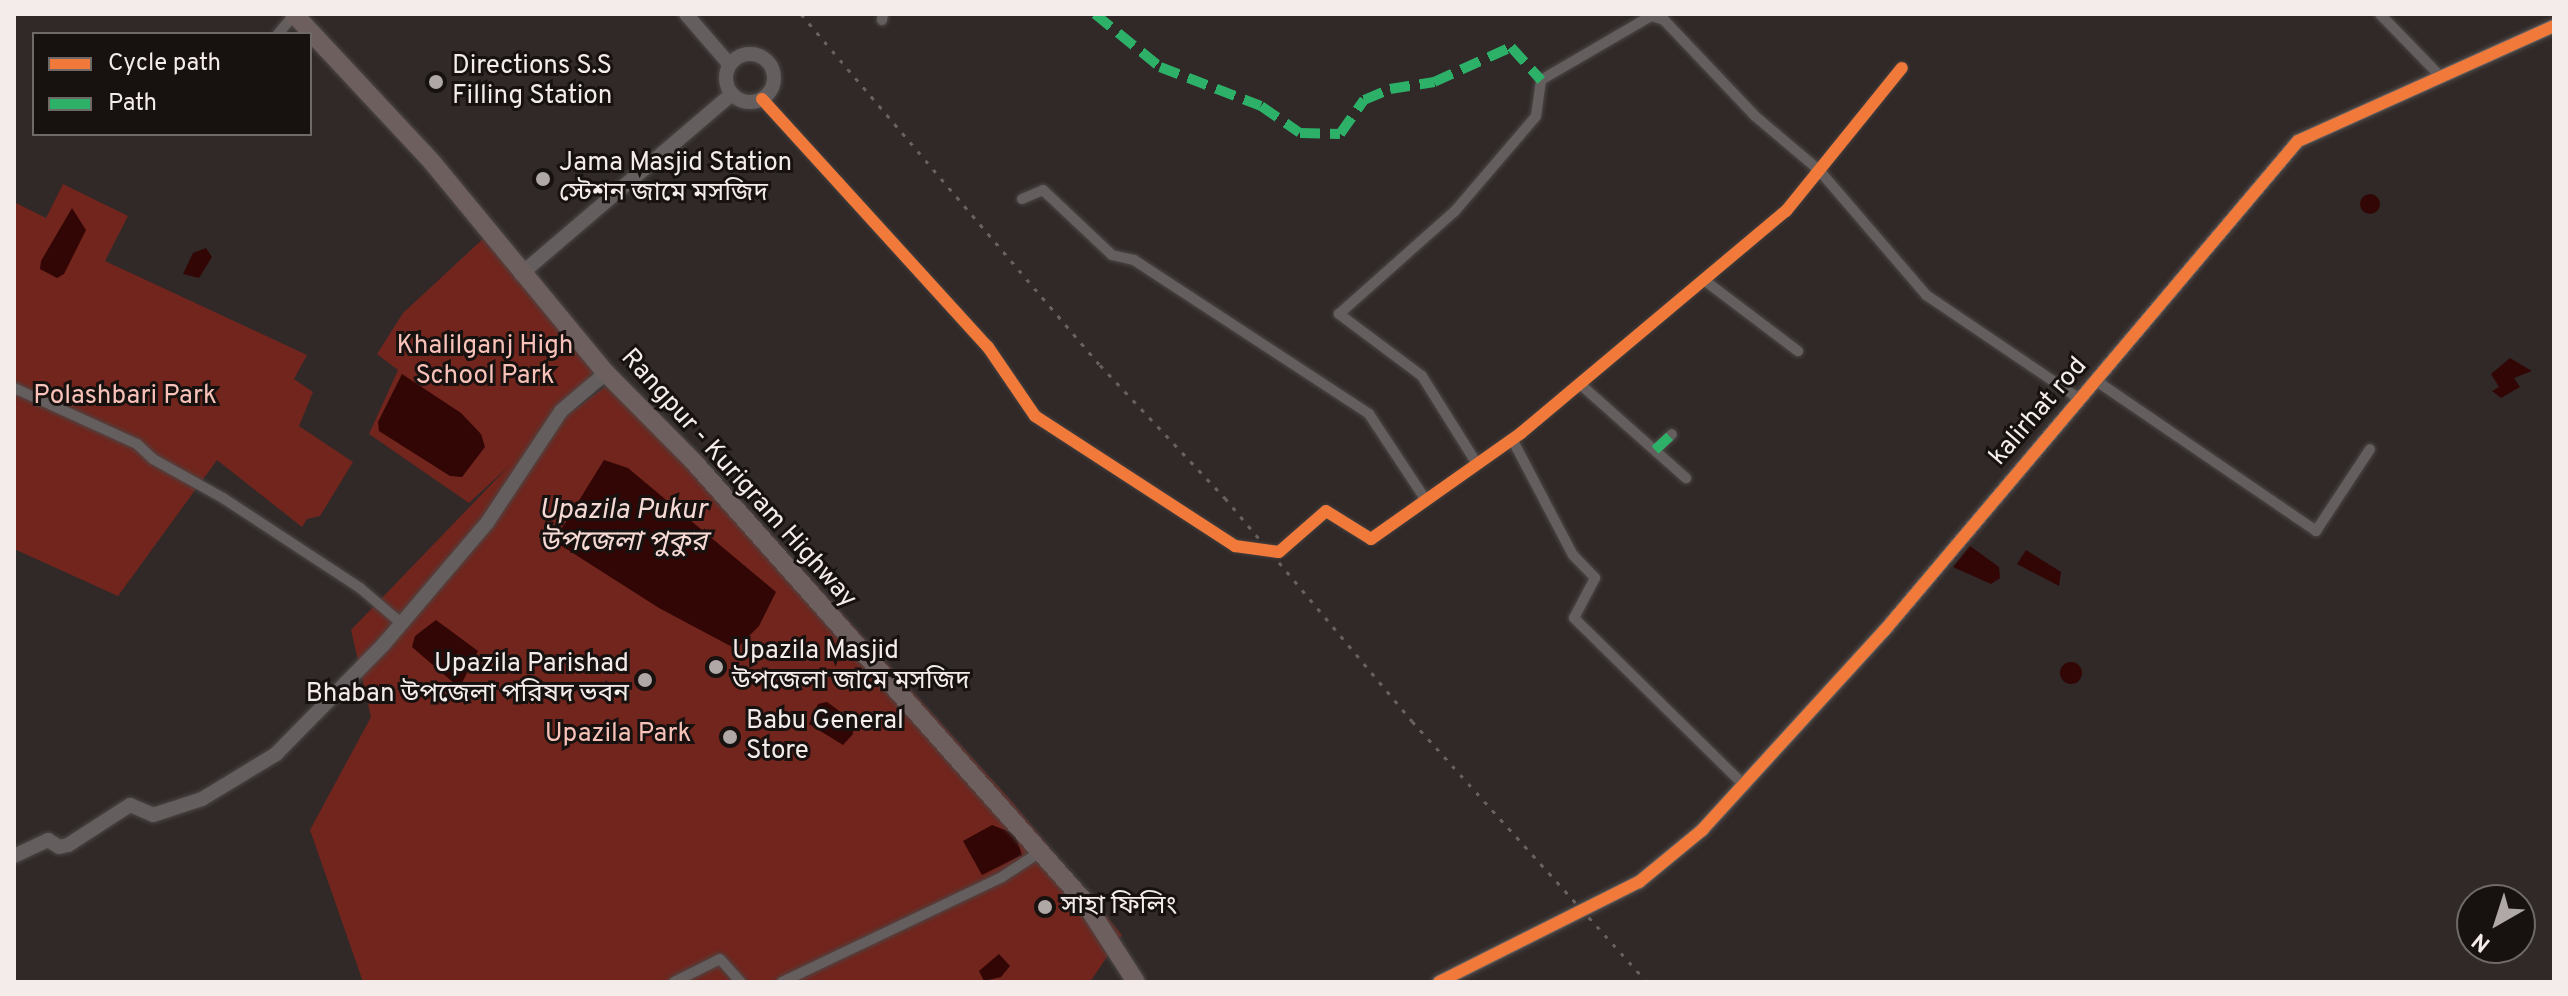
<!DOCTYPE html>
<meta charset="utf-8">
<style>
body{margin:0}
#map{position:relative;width:2568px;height:996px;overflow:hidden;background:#302928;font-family:Overpass,"Noto Sans Bengali",sans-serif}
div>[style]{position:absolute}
.green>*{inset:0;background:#71251d}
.water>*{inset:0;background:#320605}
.round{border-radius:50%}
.roads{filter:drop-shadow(0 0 2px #4c4645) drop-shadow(0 0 2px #4c4645)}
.street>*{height:10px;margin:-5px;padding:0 5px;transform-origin:5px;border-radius:5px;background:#645f5e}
.secondary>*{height:14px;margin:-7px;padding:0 7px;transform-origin:7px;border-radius:7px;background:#645f5e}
.secondary>.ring{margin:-7px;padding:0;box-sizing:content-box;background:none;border:14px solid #645f5e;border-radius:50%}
.highway>*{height:18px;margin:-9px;padding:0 9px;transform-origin:9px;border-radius:9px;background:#6c5f5d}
.rail>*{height:3px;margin-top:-1.5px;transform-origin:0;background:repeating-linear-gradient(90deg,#676161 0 4px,transparent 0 12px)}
.quiet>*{height:10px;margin-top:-5px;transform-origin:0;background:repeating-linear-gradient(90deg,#2db169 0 20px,transparent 0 30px)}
.cycleway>*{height:12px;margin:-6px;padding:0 6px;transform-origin:6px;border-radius:6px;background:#f17a3a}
.dots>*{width:22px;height:22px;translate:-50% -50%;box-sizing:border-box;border:4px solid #171110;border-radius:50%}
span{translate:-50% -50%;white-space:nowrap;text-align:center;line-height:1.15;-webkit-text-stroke:6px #171110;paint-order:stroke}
.poi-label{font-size:26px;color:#f4ecea}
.left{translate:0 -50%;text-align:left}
.right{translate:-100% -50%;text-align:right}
.park-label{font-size:26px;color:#f9c2b9}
.street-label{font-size:26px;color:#f4ecea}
.water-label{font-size:28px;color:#f5d9d4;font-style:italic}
.frame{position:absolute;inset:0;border:16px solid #f4ecea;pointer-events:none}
.legend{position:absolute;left:32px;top:32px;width:280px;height:104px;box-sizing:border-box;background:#171110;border:2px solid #6f6967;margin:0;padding:10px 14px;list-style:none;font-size:24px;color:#f4ecea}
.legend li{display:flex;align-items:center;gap:16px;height:40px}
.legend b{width:40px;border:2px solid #6f6967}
.north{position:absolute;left:2456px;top:884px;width:80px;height:80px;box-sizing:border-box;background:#171110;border:2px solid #6f6967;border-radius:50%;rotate:219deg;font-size:22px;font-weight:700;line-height:32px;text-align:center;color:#f4ecea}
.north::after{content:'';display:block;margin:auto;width:28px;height:36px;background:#afa8a6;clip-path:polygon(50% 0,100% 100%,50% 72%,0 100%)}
</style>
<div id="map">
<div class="green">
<div style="clip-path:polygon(63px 184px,128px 216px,105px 261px,307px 355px,294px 379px,313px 392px,299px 426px,353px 462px,320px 516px,307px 519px,302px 527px,217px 460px,118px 596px,14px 549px,14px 202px,46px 218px)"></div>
<div style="clip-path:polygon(486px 236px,603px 361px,543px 433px,620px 376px,700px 456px,1013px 803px,1122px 935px,1090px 982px,363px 982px,310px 830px,371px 717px,351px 630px,509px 466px,469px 503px,369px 434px,398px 370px,377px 354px,403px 313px)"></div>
</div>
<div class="water">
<div class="round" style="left:2360px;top:194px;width:20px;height:20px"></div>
<div style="clip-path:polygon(72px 208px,86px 230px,64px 274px,57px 278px,40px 269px,41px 261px)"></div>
<div style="clip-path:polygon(206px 248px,212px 257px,199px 278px,183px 274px,193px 253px)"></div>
<div style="clip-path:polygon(2510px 358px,2532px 371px,2514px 378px,2520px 387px,2501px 398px,2492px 391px,2499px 387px,2491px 374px)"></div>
<div style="clip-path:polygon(402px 374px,461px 413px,481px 434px,485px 447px,462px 477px,450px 476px,379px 431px,378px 422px)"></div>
<div style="clip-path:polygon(604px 460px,628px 468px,776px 592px,759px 626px,736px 649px,659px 608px,554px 541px)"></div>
<div style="clip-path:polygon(1970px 546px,1999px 567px,2000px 578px,1991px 584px,1953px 567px)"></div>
<div style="clip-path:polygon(2026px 550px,2061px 572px,2059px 586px,2017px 564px)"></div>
<div style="clip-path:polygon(436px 620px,478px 651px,462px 683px,455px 684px,412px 647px,415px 636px)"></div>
<div class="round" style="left:2060px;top:662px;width:22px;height:22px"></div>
<div style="clip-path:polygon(827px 702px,853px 721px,853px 734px,843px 745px,809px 724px,818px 704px)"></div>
<div style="clip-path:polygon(992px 825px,1015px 834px,1022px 855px,982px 875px,963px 841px)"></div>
<div style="clip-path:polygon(999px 954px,1010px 966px,1001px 977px,984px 981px,979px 971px)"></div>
</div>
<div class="roads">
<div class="street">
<div style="left:2380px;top:14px;width:88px;rotate:45.9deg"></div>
<div style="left:882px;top:20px;width:6px;rotate:-81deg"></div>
<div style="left:278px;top:34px;width:26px;rotate:-50deg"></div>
<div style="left:762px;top:99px;width:336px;rotate:47.7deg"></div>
<div style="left:988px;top:347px;width:83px;rotate:55.7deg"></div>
<div style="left:1035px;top:416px;width:239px;rotate:33deg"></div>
<div style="left:1235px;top:546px;width:44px;rotate:7.8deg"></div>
<div style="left:1279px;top:552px;width:62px;rotate:-41.1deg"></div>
<div style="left:1326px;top:511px;width:53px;rotate:31.9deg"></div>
<div style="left:1371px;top:539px;width:184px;rotate:-35.2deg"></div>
<div style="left:1521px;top:433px;width:346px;rotate:-40deg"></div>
<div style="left:1786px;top:211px;width:184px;rotate:-51deg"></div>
<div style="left:1022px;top:199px;width:23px;rotate:-23deg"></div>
<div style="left:1043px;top:190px;width:95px;rotate:43.3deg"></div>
<div style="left:1112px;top:255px;width:23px;rotate:13deg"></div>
<div style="left:1134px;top:260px;width:281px;rotate:33.2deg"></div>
<div style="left:1369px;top:414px;width:103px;rotate:56.5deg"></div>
<div style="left:1704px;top:280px;width:118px;rotate:37.1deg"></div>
<div style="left:2095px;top:380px;width:268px;rotate:34.3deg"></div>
<div style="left:2316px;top:531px;width:98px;rotate:-56.6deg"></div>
<div style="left:1580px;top:384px;width:142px;rotate:41.6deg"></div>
<div style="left:14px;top:388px;width:135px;rotate:24.5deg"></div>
<div style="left:137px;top:444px;width:22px;rotate:43deg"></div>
<div style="left:153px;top:459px;width:80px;rotate:29.1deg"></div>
<div style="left:223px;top:498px;width:164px;rotate:33.3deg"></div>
<div style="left:360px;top:588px;width:52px;rotate:40.4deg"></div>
<div style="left:1512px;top:439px;width:131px;rotate:62.3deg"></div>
<div style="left:1573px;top:555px;width:32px;rotate:46deg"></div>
<div style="left:1595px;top:578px;width:45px;rotate:117.7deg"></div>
<div style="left:1574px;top:618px;width:240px;rotate:44.5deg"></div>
<div style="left:1655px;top:450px;width:23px;rotate:-43deg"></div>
<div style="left:1477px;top:464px;width:104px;rotate:-122deg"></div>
<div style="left:1422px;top:376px;width:104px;rotate:-143.2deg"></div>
<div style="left:1339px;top:314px;width:155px;rotate:-41.6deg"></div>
<div style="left:1455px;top:211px;width:125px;rotate:-49.5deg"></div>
<div style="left:1536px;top:116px;width:36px;rotate:-82deg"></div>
<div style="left:1541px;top:80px;width:127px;rotate:-30.2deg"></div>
<div style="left:1651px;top:16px;width:14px;rotate:17deg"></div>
<div style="left:1664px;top:20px;width:132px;rotate:46.5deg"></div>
<div style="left:1755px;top:116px;width:84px;rotate:40.2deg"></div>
<div style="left:1819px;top:170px;width:165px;rotate:49.4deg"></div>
<div style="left:1926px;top:295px;width:184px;rotate:34.1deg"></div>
<div style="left:674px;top:982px;width:51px;rotate:-26.6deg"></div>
<div style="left:720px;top:959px;width:31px;rotate:48deg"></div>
<div style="left:782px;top:982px;width:244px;rotate:-25.5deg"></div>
<div style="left:1002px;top:877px;width:45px;rotate:-33.3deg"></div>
</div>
<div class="secondary">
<div style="left:686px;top:14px;width:67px;rotate:49.2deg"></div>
<div class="ring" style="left:726px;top:54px;width:34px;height:34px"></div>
<div style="left:521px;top:274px;width:277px;rotate:-40.5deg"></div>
<div style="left:14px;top:856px;width:38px;rotate:-25deg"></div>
<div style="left:48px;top:840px;width:13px;rotate:32deg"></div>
<div style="left:59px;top:847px;width:9px;rotate:-13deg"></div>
<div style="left:68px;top:845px;width:74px;rotate:-32.8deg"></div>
<div style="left:130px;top:805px;width:25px;rotate:23deg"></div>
<div style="left:153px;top:815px;width:52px;rotate:-18.1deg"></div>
<div style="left:202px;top:799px;width:87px;rotate:-31.3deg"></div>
<div style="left:276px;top:754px;width:154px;rotate:-45.5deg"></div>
<div style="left:384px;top:644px;width:159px;rotate:-49.6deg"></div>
<div style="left:487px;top:523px;width:134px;rotate:-56.5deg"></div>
<div style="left:561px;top:411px;width:59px;rotate:-40.2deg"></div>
<div style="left:1439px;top:982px;width:224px;rotate:-26.6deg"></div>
<div style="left:1639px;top:882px;width:82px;rotate:-39.5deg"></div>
<div style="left:1702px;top:830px;width:270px;rotate:-47.6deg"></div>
<div style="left:1884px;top:631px;width:641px;rotate:-49.81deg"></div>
<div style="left:2298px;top:141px;width:281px;rotate:-24.2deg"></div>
</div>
<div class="highway">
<div style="left:294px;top:14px;width:202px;rotate:47deg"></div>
<div style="left:432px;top:162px;width:273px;rotate:50.5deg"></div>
<div style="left:606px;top:373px;width:125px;rotate:45.3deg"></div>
<div style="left:694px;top:462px;width:587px;rotate:48.38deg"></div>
<div style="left:1084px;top:901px;width:96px;rotate:57.3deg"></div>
</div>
</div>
<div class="rail">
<div style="left:801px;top:14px;width:461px;rotate:49.6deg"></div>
<div style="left:1100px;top:365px;width:183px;rotate:46.8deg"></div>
<div style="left:1225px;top:498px;width:291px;rotate:50deg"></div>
<div style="left:1412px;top:721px;width:351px;rotate:48deg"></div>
</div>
<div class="quiet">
<div style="left:1095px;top:14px;width:84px;rotate:39.2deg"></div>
<div style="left:1160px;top:67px;width:108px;rotate:21.1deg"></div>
<div style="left:1261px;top:106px;width:47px;rotate:34.7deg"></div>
<div style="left:1300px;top:133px;width:40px;rotate:1.4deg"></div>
<div style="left:1340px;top:134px;width:42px;rotate:-54.8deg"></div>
<div style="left:1364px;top:100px;width:28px;rotate:-23deg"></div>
<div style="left:1390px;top:89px;width:45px;rotate:-9deg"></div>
<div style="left:1434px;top:82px;width:85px;rotate:-24.4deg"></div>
<div style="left:1511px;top:47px;width:45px;rotate:47.7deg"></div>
<div style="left:1655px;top:450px;width:23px;rotate:-43deg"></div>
</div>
<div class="cycleway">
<div style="left:762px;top:99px;width:336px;rotate:47.7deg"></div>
<div style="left:988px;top:347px;width:83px;rotate:55.7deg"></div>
<div style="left:1035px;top:416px;width:239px;rotate:33deg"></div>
<div style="left:1235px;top:546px;width:44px;rotate:7.8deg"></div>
<div style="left:1279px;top:552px;width:62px;rotate:-41.1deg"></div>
<div style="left:1326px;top:511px;width:53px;rotate:31.9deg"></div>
<div style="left:1371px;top:539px;width:184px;rotate:-35.2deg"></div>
<div style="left:1521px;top:433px;width:346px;rotate:-40deg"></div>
<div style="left:1786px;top:211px;width:184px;rotate:-51deg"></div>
<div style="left:1439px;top:982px;width:224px;rotate:-26.6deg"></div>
<div style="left:1639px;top:882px;width:82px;rotate:-39.5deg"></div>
<div style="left:1702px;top:830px;width:270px;rotate:-47.6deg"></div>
<div style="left:1884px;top:631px;width:641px;rotate:-49.81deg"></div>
<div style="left:2298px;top:141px;width:281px;rotate:-24.2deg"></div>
</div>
<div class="dots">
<div style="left:436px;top:82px;background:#afa8a6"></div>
<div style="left:543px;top:179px;background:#afa8a6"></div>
<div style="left:716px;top:667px;background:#afa8a6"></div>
<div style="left:645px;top:680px;background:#afa8a6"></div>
<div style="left:730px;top:737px;background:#afa8a6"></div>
<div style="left:1045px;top:907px;background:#afa8a6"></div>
</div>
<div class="poi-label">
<span class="left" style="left:452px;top:82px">Directions S.S<br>Filling Station</span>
<span class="left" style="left:559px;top:179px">Jama Masjid Station<br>স্টেশন জামে মসজিদ</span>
<span class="left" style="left:732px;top:667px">Upazila Masjid<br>উপজেলা জামে মসজিদ</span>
<span class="right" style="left:629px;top:680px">Upazila Parishad<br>Bhaban উপজেলা পরিষদ ভবন</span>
<span class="left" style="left:746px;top:737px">Babu General<br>Store</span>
<span class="left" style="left:1061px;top:907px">সাহা ফিলিং</span>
</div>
<div class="park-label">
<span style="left:485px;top:362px">Khalilganj High<br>School Park</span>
<span style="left:125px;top:397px">Polashbari Park</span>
<span style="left:618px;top:735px">Upazila Park</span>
</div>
<div class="street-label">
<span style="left:2039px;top:412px;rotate:-49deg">kalirhat rod</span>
<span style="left:738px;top:479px;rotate:48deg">Rangpur - Kurigram Highway</span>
</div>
<div class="water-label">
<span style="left:623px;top:527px">Upazila Pukur<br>উপজেলা পুকুর</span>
</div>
<div class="frame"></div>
<ul class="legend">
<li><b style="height:10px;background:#f17a3a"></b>Cycle path</li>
<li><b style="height:10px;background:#2db169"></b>Path</li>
</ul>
<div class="north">N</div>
</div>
